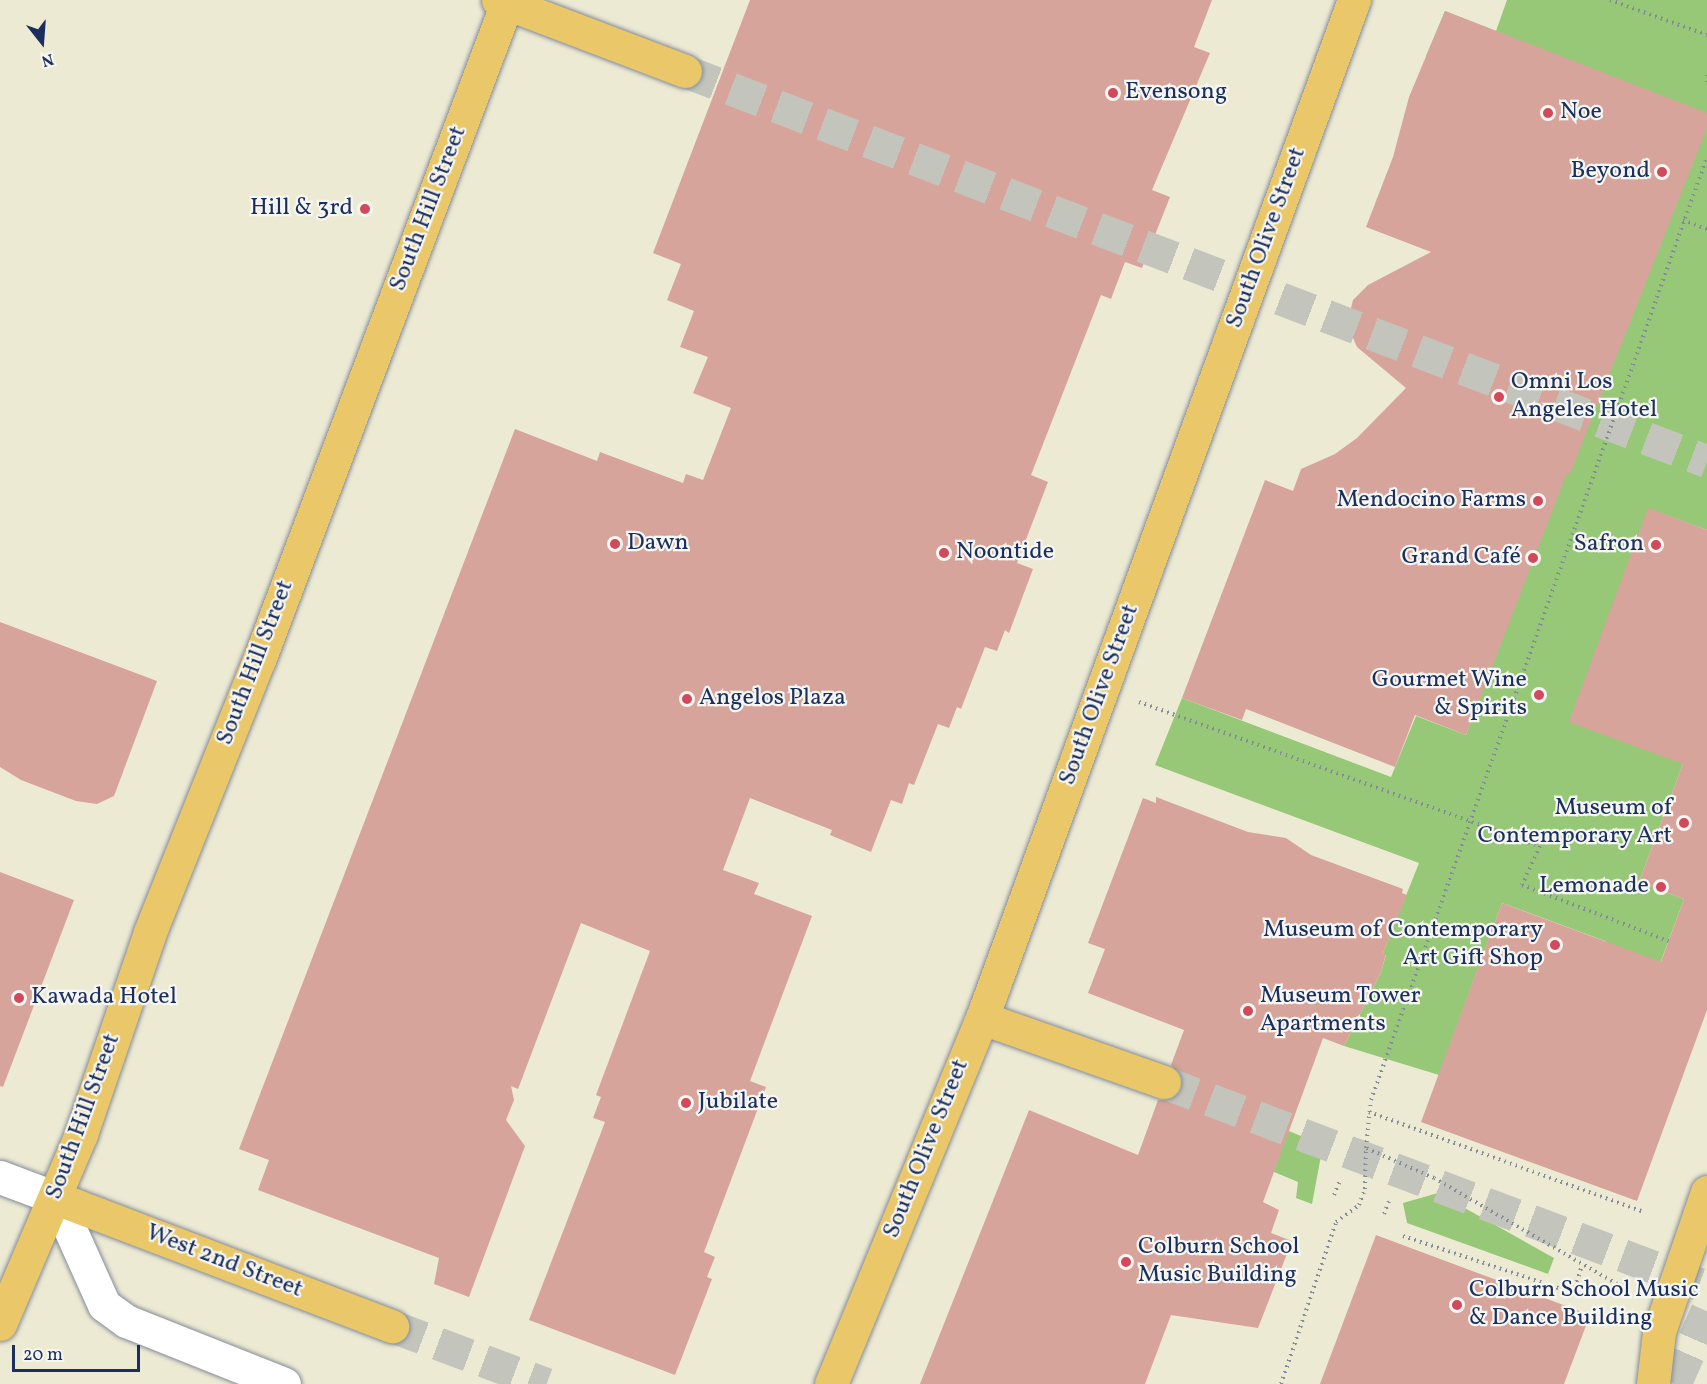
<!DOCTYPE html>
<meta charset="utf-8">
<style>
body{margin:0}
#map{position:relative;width:1707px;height:1384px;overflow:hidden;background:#edead4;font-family:Vollkorn,serif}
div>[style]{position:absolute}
.green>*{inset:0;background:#97c877}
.building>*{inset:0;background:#d7a49b}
.minor-tunnel>*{height:33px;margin-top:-16.5px;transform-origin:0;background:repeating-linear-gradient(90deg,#c3c5bc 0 33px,transparent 0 49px)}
.major-tunnel>*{height:33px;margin-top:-16.5px;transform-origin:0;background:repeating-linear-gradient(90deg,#c3c5bc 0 33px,transparent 0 49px)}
.path>*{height:4px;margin-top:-2px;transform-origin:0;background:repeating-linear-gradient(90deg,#848c99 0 1.5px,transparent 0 6px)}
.roads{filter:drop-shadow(0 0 2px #848c99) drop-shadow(0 0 2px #848c99)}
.minor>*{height:33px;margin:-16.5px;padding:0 16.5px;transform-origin:16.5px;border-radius:16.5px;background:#fff}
.major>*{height:33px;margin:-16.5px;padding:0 16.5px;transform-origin:16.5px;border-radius:16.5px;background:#eac769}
.dots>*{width:16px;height:16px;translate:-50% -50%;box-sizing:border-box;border:3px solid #f6f6f2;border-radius:50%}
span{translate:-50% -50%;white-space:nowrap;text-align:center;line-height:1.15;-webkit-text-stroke:4.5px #f6f6f2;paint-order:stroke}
.poi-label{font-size:24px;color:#1b2f5e}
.left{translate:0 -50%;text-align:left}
.right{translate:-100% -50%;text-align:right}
.street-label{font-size:24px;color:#1b2f5e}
.north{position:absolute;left:12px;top:12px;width:60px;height:60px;-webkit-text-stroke:4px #f6f6f2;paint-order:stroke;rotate:163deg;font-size:16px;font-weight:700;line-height:24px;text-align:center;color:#1b2f5e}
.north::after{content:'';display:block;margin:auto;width:21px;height:27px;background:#1b2f5e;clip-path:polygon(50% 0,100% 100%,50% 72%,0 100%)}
.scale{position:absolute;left:12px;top:1345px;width:128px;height:27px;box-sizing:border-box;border:3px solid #1b2f5e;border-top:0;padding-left:8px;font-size:18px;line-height:21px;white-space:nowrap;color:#1b2f5e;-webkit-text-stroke:4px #f6f6f2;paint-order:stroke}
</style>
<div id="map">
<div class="green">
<div style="clip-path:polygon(1507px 0,1707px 0,1707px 530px,1649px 509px,1683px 764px,1639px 882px,1684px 899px,1650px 991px,1605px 941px,1502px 903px,1439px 1075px,1344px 1046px,1381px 972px,1386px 955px,1383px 953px,1419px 863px,1155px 765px,1182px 698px,1391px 777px,1416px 716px,1466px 735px,1484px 687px,1647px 139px,1426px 56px,1445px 11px,1496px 31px)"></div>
<div style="clip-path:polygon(1289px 1131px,1323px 1145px,1312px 1204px,1296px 1198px,1298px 1182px,1267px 1169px)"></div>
<div style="clip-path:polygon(1438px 1193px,1554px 1258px,1548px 1274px,1407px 1223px,1403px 1203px)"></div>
</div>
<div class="building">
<div style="clip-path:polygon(750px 0,1212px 0,1194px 47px,1210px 53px,1152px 190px,1170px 197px,1142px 268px,1125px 262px,1111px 299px,1101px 295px,1031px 475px,1048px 482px,1017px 563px,1033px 569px,1009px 633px,1005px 630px,997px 651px,985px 647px,961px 709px,957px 707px,949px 728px,938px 724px,914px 785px,909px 783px,902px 804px,891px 800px,871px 852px,830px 835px,832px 830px,750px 798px,723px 870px,759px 883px,754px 894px,812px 916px,750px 1081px,766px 1087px,704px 1252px,715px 1257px,707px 1277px,712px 1279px,675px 1375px,529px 1320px,605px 1122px,593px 1118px,601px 1097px,596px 1095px,650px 951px,581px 923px,518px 1089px,511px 1086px,514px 1100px,506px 1120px,525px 1146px,469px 1297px,434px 1284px,439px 1258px,258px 1190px,269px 1160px,239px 1149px,515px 429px,597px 461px,600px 452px,683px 483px,686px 474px,703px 480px,731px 408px,693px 393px,708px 357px,680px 347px,694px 311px,667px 300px,681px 264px,653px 253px)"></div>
<div style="clip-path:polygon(1445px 11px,1707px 113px,1707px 128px,1570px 474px,1567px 473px,1466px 735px,1415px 715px,1395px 767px,1246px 709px,1242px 720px,1182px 698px,1265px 480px,1293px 491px,1301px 469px,1335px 454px,1357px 438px,1406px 388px,1357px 347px,1349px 329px,1349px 316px,1353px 300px,1368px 285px,1431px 252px,1366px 227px,1393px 157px,1409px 97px)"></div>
<div style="clip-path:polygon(1648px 508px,1707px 530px,1707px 1010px,1637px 1201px,1421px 1122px,1502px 903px,1661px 962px,1684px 899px,1639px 882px,1683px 764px,1569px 722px)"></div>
<div style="clip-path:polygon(0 622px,157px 681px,114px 796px,97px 804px,76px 801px,21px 780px,0 767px)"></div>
<div style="clip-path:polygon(1156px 797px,1248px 832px,1286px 838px,1311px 855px,1403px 889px,1402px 893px,1407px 895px,1383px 953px,1386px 954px,1381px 972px,1344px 1046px,1323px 1038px,1263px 1202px,1279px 1210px,1271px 1233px,1292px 1241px,1258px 1328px,1171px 1315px,1145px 1384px,920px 1384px,1029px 1110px,1138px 1155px,1158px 1100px,1168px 1100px,1181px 1089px,1182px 1078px,1171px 1065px,1184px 1030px,1088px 993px,1105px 949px,1088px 943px,1143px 798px,1156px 803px)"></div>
<div style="clip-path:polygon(0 872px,74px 900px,3px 1087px,0 1086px)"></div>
<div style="clip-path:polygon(1376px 1235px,1590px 1315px,1564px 1384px,1320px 1384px)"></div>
</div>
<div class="minor-tunnel">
<div style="left:1675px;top:1384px;width:80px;rotate:-66.3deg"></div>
</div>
<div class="major-tunnel">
<div style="left:685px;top:71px;width:1094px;rotate:20.89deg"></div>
<div style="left:1164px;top:1082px;width:580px;rotate:20.68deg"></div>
<div style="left:392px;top:1326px;width:165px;rotate:20.6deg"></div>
</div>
<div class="path">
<div style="left:1610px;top:0;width:103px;rotate:19.8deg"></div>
<div style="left:1707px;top:75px;width:8px;rotate:90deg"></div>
<div style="left:1683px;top:220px;width:26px;rotate:21deg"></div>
<div style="left:1139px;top:702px;width:426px;rotate:19.8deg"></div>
<div style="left:1540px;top:846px;width:43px;rotate:114.8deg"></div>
<div style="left:1522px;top:885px;width:157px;rotate:20.9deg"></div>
<div style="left:1369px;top:1112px;width:293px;rotate:20deg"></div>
<div style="left:1334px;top:1195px;width:16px;rotate:-68deg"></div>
<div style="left:1384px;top:1214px;width:17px;rotate:-69deg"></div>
<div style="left:1403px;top:1236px;width:179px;rotate:18.5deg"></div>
<div style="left:1573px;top:1293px;width:29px;rotate:-72deg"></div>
<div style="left:1617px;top:1284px;width:211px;rotate:-149.9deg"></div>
<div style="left:1434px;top:1178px;width:74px;rotate:-156.2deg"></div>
<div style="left:1366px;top:1148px;width:48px;rotate:-84.1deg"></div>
<div style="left:1371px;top:1100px;width:1001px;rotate:-70.39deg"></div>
<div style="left:1281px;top:1384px;width:171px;rotate:-71.2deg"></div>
<div style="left:1336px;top:1222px;width:29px;rotate:-36deg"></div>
<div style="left:1359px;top:1205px;width:17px;rotate:-69deg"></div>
<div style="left:1365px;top:1189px;width:41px;rotate:-88.6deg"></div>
</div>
<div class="roads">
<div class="minor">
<div style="left:0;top:1177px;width:60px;rotate:20.6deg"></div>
<div style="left:56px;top:1198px;width:117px;rotate:65.8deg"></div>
<div style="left:104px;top:1305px;width:27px;rotate:36deg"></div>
<div style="left:126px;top:1321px;width:170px;rotate:21.7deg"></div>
</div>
<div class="major">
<div style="left:498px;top:0;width:200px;rotate:20.8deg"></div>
<div style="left:982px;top:1018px;width:193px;rotate:19.4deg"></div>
<div style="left:56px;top:1198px;width:360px;rotate:20.9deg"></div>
<div style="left:0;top:1324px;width:207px;rotate:-66.9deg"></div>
<div style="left:81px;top:1134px;width:213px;rotate:-71.1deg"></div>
<div style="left:150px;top:932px;width:293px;rotate:-68.2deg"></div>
<div style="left:259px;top:660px;width:705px;rotate:-69.33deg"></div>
<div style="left:831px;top:1384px;width:396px;rotate:-67.6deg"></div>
<div style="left:982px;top:1018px;width:1084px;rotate:-69.93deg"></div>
<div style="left:1653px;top:1384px;width:52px;rotate:-83.4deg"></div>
<div style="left:1659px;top:1332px;width:148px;rotate:-71.1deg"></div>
</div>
</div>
<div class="dots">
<div style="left:1113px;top:93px;background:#d1495b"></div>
<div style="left:1548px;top:113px;background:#d1495b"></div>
<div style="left:1662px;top:172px;background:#d1495b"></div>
<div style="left:365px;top:209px;background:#d1495b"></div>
<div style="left:1499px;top:397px;background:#d1495b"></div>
<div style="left:1538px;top:501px;background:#d1495b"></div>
<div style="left:615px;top:544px;background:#d1495b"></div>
<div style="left:1656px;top:545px;background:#d1495b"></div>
<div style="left:944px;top:553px;background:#d1495b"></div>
<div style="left:1533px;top:558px;background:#d1495b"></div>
<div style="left:1539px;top:695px;background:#d1495b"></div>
<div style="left:687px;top:699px;background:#d1495b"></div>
<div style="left:1684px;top:823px;background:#d1495b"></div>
<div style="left:1661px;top:887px;background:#d1495b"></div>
<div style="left:1555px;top:945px;background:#d1495b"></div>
<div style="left:19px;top:998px;background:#d1495b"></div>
<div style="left:1248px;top:1011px;background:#d1495b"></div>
<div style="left:686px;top:1103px;background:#d1495b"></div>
<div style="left:1126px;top:1262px;background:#d1495b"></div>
<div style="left:1457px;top:1305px;background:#d1495b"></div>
</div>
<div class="poi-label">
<span class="left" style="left:1125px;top:93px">Evensong</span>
<span class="left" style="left:1560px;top:113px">Noe</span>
<span class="right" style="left:1650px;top:172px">Beyond</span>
<span class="right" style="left:353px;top:209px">Hill &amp; 3rd</span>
<span class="left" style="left:1511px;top:397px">Omni Los<br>Angeles Hotel</span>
<span class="right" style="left:1526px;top:501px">Mendocino Farms</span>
<span class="left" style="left:627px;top:544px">Dawn</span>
<span class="right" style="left:1644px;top:545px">Safron</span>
<span class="left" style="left:956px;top:553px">Noontide</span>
<span class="right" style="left:1521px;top:558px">Grand Café</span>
<span class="right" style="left:1527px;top:695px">Gourmet Wine<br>&amp; Spirits</span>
<span class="left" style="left:699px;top:699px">Angelos Plaza</span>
<span class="right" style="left:1672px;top:823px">Museum of<br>Contemporary Art</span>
<span class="right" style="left:1649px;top:887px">Lemonade</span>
<span class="right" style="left:1543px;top:945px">Museum of Contemporary<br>Art Gift Shop</span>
<span class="left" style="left:1260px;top:1011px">Museum Tower<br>Apartments</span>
<span class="left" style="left:31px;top:998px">Kawada Hotel</span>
<span class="left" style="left:698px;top:1103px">Jubilate</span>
<span class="left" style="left:1138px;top:1262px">Colburn School<br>Music Building</span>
<span class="left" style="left:1469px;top:1305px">Colburn School Music<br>&amp; Dance Building</span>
</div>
<div class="street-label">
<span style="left:429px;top:209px;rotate:-69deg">South Hill Street</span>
<span style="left:1267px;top:238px;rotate:-70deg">South Olive Street</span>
<span style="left:256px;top:663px;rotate:-69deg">South Hill Street</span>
<span style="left:1100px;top:695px;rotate:-70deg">South Olive Street</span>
<span style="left:84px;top:1117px;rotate:-70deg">South Hill Street</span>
<span style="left:927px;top:1149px;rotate:-68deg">South Olive Street</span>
<span style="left:224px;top:1262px;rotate:21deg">West 2nd Street</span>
</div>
<div class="north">N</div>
<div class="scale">20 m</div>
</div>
